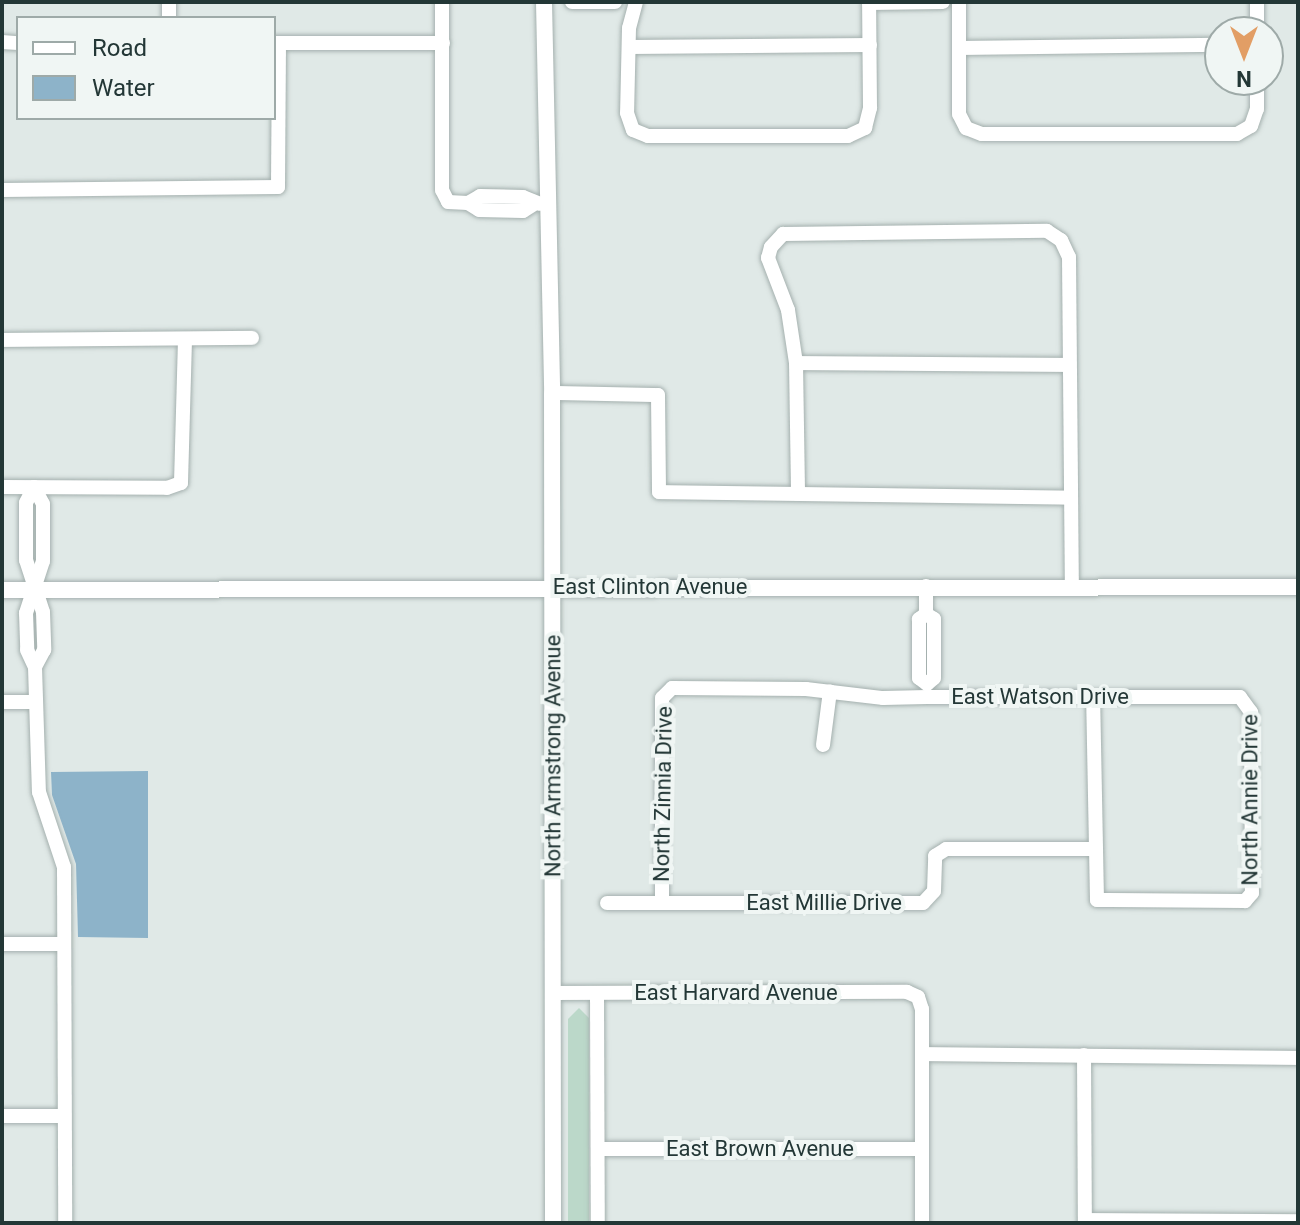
<!DOCTYPE html>
<style>
body{margin:0}
#map{position:relative;width:1300px;height:1225px;overflow:hidden;background:#e0e9e7;font-family:Roboto,sans-serif}
div>[style]{position:absolute}
.green>*{inset:0;background:#bbd8c9}
.water>*{inset:0;background:#8db3c9}
.roads{filter:drop-shadow(0 0 2px #a4b0ae) drop-shadow(0 0 2px #a4b0ae)}
.minor>*{height:14px;margin:-7px;padding:0 7px;transform-origin:7px;border-radius:7px;background:#fff}
.tertiary>*{height:16px;margin:-8px;padding:0 8px;transform-origin:8px;border-radius:8px;background:#fff}
span{translate:-50% -50%;white-space:nowrap;text-align:center;line-height:1.15;-webkit-text-stroke:8px #f0f6f4;paint-order:stroke}
.street-label{font-size:22px;color:#233736}
.frame{position:absolute;inset:0;border:4px solid #233736;pointer-events:none}
.legend{position:absolute;left:16px;top:16px;width:260px;height:104px;box-sizing:border-box;background:#f0f6f4;border:2px solid #9eaaa8;margin:0;padding:10px 14px;list-style:none;font-size:24px;color:#233736}
.legend li{display:flex;align-items:center;gap:16px;height:40px}
.legend b{width:40px;border:2px solid #9eaaa8}
.north{position:absolute;left:1204px;top:16px;width:80px;height:80px;box-sizing:border-box;background:#f0f6f4;border:2px solid #9eaaa8;border-radius:50%;rotate:180deg;font-size:22px;font-weight:700;line-height:32px;text-align:center;color:#233736}
.north::after{content:'';display:block;margin:auto;width:28px;height:36px;background:#e29e65;clip-path:polygon(50% 0,100% 100%,50% 72%,0 100%)}
</style>
<div id="map">
<div class="green">
<div style="clip-path:polygon(579px 1008px,589px 1018px,589px 1223px,568px 1223px,568px 1019px)"></div>
</div>
<div class="water">
<div style="clip-path:polygon(148px 771px,148px 938px,78px 937px,76px 864px,52px 795px,51px 772px)"></div>
</div>
<div class="roads">
<div class="minor">
<div style="left:169px;top:2px;width:16px;rotate:90deg"></div>
<div style="left:442px;top:2px;width:188px;rotate:90deg"></div>
<div style="left:442px;top:190px;width:13px;rotate:63deg"></div>
<div style="left:448px;top:202px;width:20px;rotate:3deg"></div>
<div style="left:468px;top:203px;width:13px;rotate:32deg"></div>
<div style="left:479px;top:210px;width:44px;rotate:1.3deg"></div>
<div style="left:523px;top:211px;width:13px;rotate:-32deg"></div>
<div style="left:572px;top:2px;width:43px"></div>
<div style="left:636px;top:2px;width:27px;rotate:105deg"></div>
<div style="left:629px;top:28px;width:85px;rotate:91.3deg"></div>
<div style="left:627px;top:113px;width:18px;rotate:71deg"></div>
<div style="left:633px;top:130px;width:16px;rotate:22deg"></div>
<div style="left:648px;top:136px;width:200px"></div>
<div style="left:848px;top:136px;width:19px;rotate:-25deg"></div>
<div style="left:865px;top:128px;width:21px;rotate:-76deg"></div>
<div style="left:870px;top:108px;width:106px;rotate:-90.5deg"></div>
<div style="left:959px;top:2px;width:112px;rotate:90deg"></div>
<div style="left:959px;top:114px;width:16px;rotate:63deg"></div>
<div style="left:966px;top:128px;width:17px;rotate:21deg"></div>
<div style="left:982px;top:134px;width:255px"></div>
<div style="left:1237px;top:134px;width:16px;rotate:-30deg"></div>
<div style="left:1251px;top:126px;width:18px;rotate:-71deg"></div>
<div style="left:1257px;top:109px;width:29px;rotate:-90deg"></div>
<div style="left:1257px;top:2px;width:30px;rotate:90deg"></div>
<div style="left:869px;top:3px;width:74px;rotate:-0.8deg"></div>
<div style="left:2px;top:42px;width:16px;rotate:4deg"></div>
<div style="left:274px;top:43px;width:169px"></div>
<div style="left:629px;top:47px;width:241px;rotate:-0.5deg"></div>
<div style="left:959px;top:48px;width:261px;rotate:-0.7deg"></div>
<div style="left:2px;top:190px;width:276px;rotate:-0.6deg"></div>
<div style="left:278px;top:187px;width:144px;rotate:-89.6deg"></div>
<div style="left:468px;top:203px;width:14px;rotate:-30deg"></div>
<div style="left:480px;top:196px;width:43px;rotate:1.3deg"></div>
<div style="left:523px;top:197px;width:18px;rotate:22deg"></div>
<div style="left:2px;top:340px;width:250px;rotate:-0.5deg"></div>
<div style="left:796px;top:363px;width:131px;rotate:89.1deg"></div>
<div style="left:1069px;top:365px;width:273px;rotate:-179.6deg"></div>
<div style="left:796px;top:363px;width:54px;rotate:-98.6deg"></div>
<div style="left:788px;top:310px;width:56px;rotate:-111deg"></div>
<div style="left:768px;top:258px;width:11px;rotate:-75deg"></div>
<div style="left:771px;top:247px;width:18px;rotate:-47deg"></div>
<div style="left:783px;top:234px;width:264px;rotate:-0.7deg"></div>
<div style="left:1047px;top:231px;width:17px;rotate:33deg"></div>
<div style="left:1061px;top:240px;width:19px;rotate:65deg"></div>
<div style="left:1069px;top:257px;width:330px;rotate:89.5deg"></div>
<div style="left:552px;top:393px;width:106px;rotate:1.1deg"></div>
<div style="left:658px;top:395px;width:97px;rotate:89.4deg"></div>
<div style="left:659px;top:492px;width:410px;rotate:0.8deg"></div>
<div style="left:2px;top:487px;width:165px;rotate:0.3deg"></div>
<div style="left:167px;top:488px;width:15px;rotate:-20deg"></div>
<div style="left:181px;top:483px;width:144px;rotate:-88.4deg"></div>
<div style="left:34px;top:487px;width:19px;rotate:62deg"></div>
<div style="left:43px;top:504px;width:57px;rotate:90deg"></div>
<div style="left:43px;top:561px;width:55px;rotate:108.1deg"></div>
<div style="left:26px;top:613px;width:37px;rotate:88deg"></div>
<div style="left:27px;top:650px;width:19px;rotate:65deg"></div>
<div style="left:35px;top:667px;width:125px;rotate:88.2deg"></div>
<div style="left:39px;top:792px;width:79px;rotate:71.6deg"></div>
<div style="left:64px;top:867px;width:356px;rotate:89.8deg"></div>
<div style="left:34px;top:487px;width:18px;rotate:117deg"></div>
<div style="left:26px;top:503px;width:57px;rotate:90deg"></div>
<div style="left:26px;top:560px;width:55px;rotate:71.9deg"></div>
<div style="left:43px;top:612px;width:38px;rotate:88deg"></div>
<div style="left:44px;top:650px;width:19px;rotate:118deg"></div>
<div style="left:926px;top:586px;width:28px;rotate:90deg"></div>
<div style="left:926px;top:614px;width:9px;rotate:144deg"></div>
<div style="left:919px;top:619px;width:59px;rotate:90deg"></div>
<div style="left:919px;top:678px;width:10px;rotate:37deg"></div>
<div style="left:927px;top:684px;width:9px;rotate:-41deg"></div>
<div style="left:934px;top:678px;width:59px;rotate:-90deg"></div>
<div style="left:934px;top:619px;width:9px;rotate:-148deg"></div>
<div style="left:2px;top:702px;width:34px"></div>
<div style="left:823px;top:745px;width:54px;rotate:-82.6deg"></div>
<div style="left:662px;top:902px;width:204px;rotate:-90deg"></div>
<div style="left:662px;top:698px;width:14px;rotate:-45deg"></div>
<div style="left:672px;top:688px;width:134px;rotate:0.4deg"></div>
<div style="left:806px;top:689px;width:78px;rotate:6.7deg"></div>
<div style="left:883px;top:698px;width:44px;rotate:-1.3deg"></div>
<div style="left:927px;top:697px;width:313px"></div>
<div style="left:1240px;top:697px;width:19px;rotate:54deg"></div>
<div style="left:1251px;top:712px;width:181px;rotate:89.7deg"></div>
<div style="left:1252px;top:893px;width:11px;rotate:131deg"></div>
<div style="left:1245px;top:901px;width:148px;rotate:-179.6deg"></div>
<div style="left:1097px;top:900px;width:203px;rotate:-91.1deg"></div>
<div style="left:607px;top:903px;width:316px"></div>
<div style="left:923px;top:903px;width:16px;rotate:-47deg"></div>
<div style="left:934px;top:891px;width:35px;rotate:-88deg"></div>
<div style="left:935px;top:856px;width:13px;rotate:-32deg"></div>
<div style="left:946px;top:849px;width:147px"></div>
<div style="left:2px;top:944px;width:62px"></div>
<div style="left:552px;top:993px;width:355px;rotate:-0.2deg"></div>
<div style="left:907px;top:992px;width:12px;rotate:24deg"></div>
<div style="left:918px;top:997px;width:13px;rotate:72deg"></div>
<div style="left:922px;top:1009px;width:214px;rotate:90deg"></div>
<div style="left:597px;top:993px;width:230px;rotate:89.8deg"></div>
<div style="left:923px;top:1054px;width:374px;rotate:0.6deg"></div>
<div style="left:1084px;top:1055px;width:168px;rotate:89.7deg"></div>
<div style="left:2px;top:1116px;width:61px"></div>
<div style="left:598px;top:1149px;width:324px"></div>
<div style="left:1085px;top:1220px;width:213px;rotate:0.3deg"></div>
</div>
<div class="tertiary">
<div style="left:544px;top:2px;width:391px;rotate:88.8deg"></div>
<div style="left:552px;top:393px;width:830px;rotate:89.93deg"></div>
<div style="left:2px;top:590px;width:1296px;rotate:-0.13deg"></div>
</div>
</div>
<div class="street-label">
<span style="left:650px;top:587px">East Clinton Avenue</span>
<span style="left:1040px;top:697px">East Watson Drive</span>
<span style="left:553px;top:756px;rotate:-90deg">North Armstrong Avenue</span>
<span style="left:663px;top:794px;rotate:-89deg">North Zinnia Drive</span>
<span style="left:1250px;top:800px;rotate:-90deg">North Annie Drive</span>
<span style="left:824px;top:903px">East Millie Drive</span>
<span style="left:736px;top:993px">East Harvard Avenue</span>
<span style="left:760px;top:1149px">East Brown Avenue</span>
</div>
<div class="frame"></div>
<ul class="legend">
<li><b style="height:10px;background:#fff"></b>Road</li>
<li><b style="height:22px;background:#8db3c9"></b>Water</li>
</ul>
<div class="north">N</div>
</div>
